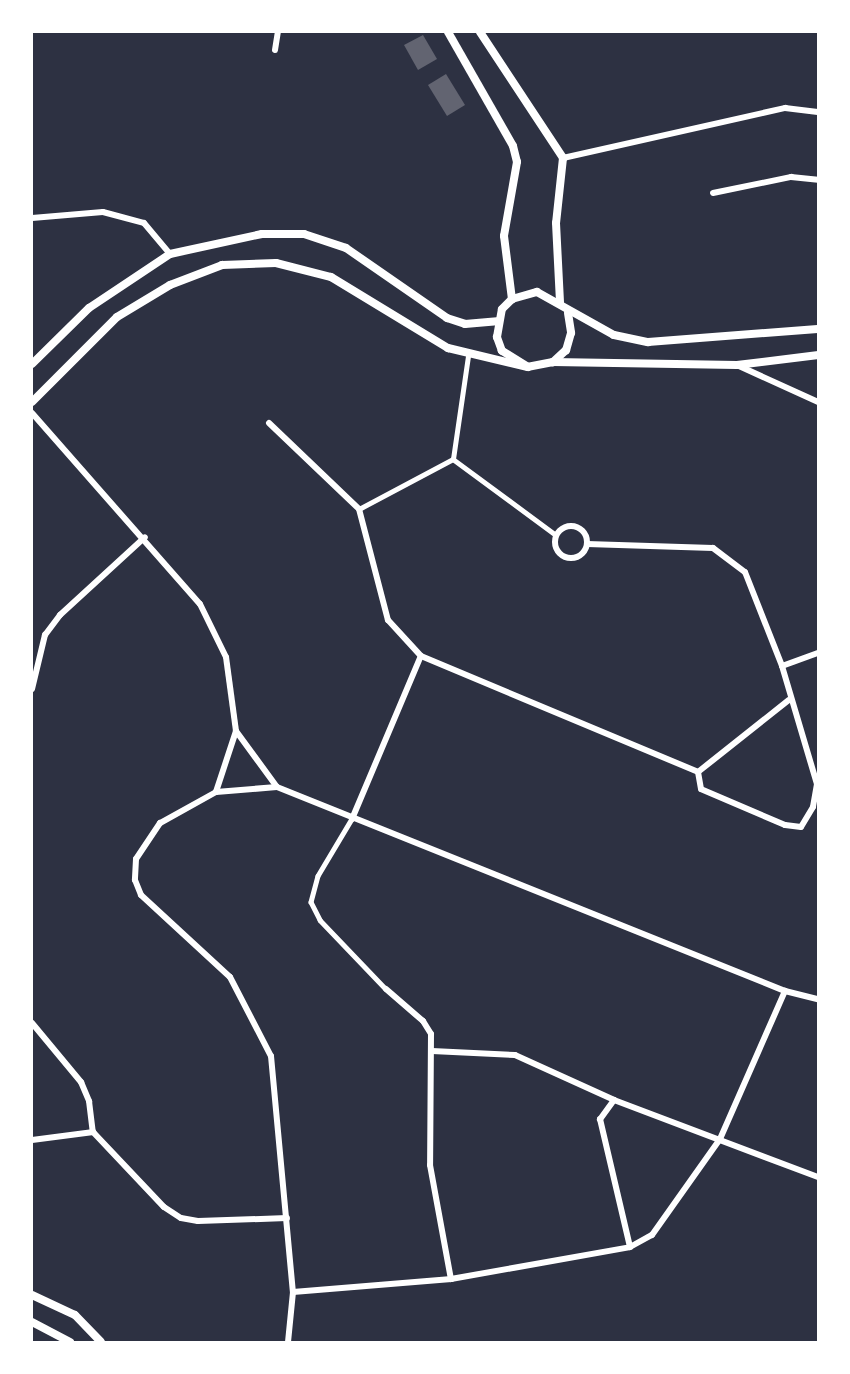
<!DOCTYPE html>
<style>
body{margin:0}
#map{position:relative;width:850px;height:1374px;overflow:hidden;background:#2d3142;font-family:Montserrat,sans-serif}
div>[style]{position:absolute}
.building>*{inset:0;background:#626471}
.pedestrian>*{height:4.5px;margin:-2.25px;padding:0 2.25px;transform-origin:2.25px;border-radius:2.25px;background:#fff}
.minor>*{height:6px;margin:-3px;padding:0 3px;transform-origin:3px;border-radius:3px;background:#fff}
.minor>.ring{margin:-3px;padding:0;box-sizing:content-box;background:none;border:6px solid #fff;border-radius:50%}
.tertiary>*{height:8px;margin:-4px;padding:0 4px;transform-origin:4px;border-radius:4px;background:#fff}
span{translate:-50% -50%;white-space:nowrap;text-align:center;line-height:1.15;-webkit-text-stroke:5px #fff;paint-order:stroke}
.frame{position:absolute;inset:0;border:33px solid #fff;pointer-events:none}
</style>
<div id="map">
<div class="building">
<div style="clip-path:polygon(423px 35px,437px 59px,418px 70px,404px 45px)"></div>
<div style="clip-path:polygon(446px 74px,465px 105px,447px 116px,428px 85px)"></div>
</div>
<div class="pedestrian">
<div style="left:453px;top:459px;width:128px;rotate:36.4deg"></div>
<div style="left:453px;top:459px;width:104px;rotate:-81.7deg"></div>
<div style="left:359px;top:509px;width:106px;rotate:-28deg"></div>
<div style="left:352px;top:819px;width:66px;rotate:120.8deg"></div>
<div style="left:318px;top:876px;width:27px;rotate:105deg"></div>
<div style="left:311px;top:902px;width:20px;rotate:63deg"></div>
<div style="left:320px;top:920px;width:95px;rotate:46.3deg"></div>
</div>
<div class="minor">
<div style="left:275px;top:50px;width:18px;rotate:-81deg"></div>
<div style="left:563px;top:158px;width:228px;rotate:-12.7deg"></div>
<div style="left:785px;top:108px;width:33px;rotate:7deg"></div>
<div style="left:713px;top:193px;width:80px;rotate:-11.6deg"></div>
<div style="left:791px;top:177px;width:27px;rotate:6deg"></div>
<div style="left:32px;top:218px;width:71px;rotate:-4.8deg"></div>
<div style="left:103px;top:212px;width:42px;rotate:15deg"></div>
<div style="left:144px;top:223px;width:40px;rotate:50deg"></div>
<div style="left:739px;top:366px;width:87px;rotate:24.5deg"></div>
<div style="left:32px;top:413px;width:254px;rotate:48.7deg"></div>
<div style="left:200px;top:604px;width:59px;rotate:63.9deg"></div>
<div style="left:226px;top:657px;width:75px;rotate:82.3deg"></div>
<div style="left:236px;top:731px;width:64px;rotate:108.2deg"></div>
<div style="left:216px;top:792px;width:64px;rotate:151deg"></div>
<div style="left:160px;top:823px;width:43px;rotate:123.7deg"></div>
<div style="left:136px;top:859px;width:21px;rotate:93deg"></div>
<div style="left:135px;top:880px;width:16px;rotate:68deg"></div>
<div style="left:141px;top:895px;width:121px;rotate:42.7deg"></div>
<div style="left:230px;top:977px;width:89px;rotate:62.6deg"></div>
<div style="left:271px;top:1056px;width:237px;rotate:84.7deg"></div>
<div style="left:293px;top:1292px;width:50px;rotate:95.7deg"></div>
<div style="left:269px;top:423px;width:124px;rotate:43.7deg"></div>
<div style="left:359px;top:509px;width:115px;rotate:75.4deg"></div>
<div style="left:388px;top:620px;width:49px;rotate:47.5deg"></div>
<div style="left:421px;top:656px;width:300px;rotate:22.7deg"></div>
<div class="ring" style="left:555px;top:526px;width:26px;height:26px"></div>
<div style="left:587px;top:544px;width:126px;rotate:1.8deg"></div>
<div style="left:713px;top:548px;width:40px;rotate:37deg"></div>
<div style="left:745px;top:572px;width:101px;rotate:68.5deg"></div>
<div style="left:782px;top:666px;width:123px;rotate:73.5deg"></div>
<div style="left:817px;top:784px;width:23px;rotate:100deg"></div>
<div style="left:813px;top:807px;width:23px;rotate:121deg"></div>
<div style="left:801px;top:827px;width:16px;rotate:-173deg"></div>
<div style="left:785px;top:825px;width:91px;rotate:-156.8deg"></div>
<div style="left:701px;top:789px;width:17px;rotate:-100deg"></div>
<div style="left:782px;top:666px;width:38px;rotate:-20deg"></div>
<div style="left:32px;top:689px;width:56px;rotate:-76.5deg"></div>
<div style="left:45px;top:635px;width:25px;rotate:-53deg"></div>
<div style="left:60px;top:615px;width:115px;rotate:-42.5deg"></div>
<div style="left:236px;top:731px;width:69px;rotate:53.8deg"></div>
<div style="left:698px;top:772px;width:116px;rotate:-38.4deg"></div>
<div style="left:216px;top:792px;width:61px;rotate:-4.7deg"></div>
<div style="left:277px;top:787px;width:547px;rotate:21.88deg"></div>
<div style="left:785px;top:991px;width:34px;rotate:14deg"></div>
<div style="left:352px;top:819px;width:177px;rotate:-67.1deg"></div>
<div style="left:386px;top:989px;width:49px;rotate:40.9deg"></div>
<div style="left:423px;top:1021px;width:15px;rotate:58deg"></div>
<div style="left:431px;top:1034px;width:131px;rotate:90.4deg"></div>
<div style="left:430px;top:1165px;width:116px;rotate:79.6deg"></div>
<div style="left:32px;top:1023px;width:77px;rotate:50.3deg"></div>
<div style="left:81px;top:1082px;width:21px;rotate:67deg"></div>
<div style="left:89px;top:1101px;width:31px;rotate:83deg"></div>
<div style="left:93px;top:1132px;width:103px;rotate:46.6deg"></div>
<div style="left:164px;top:1207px;width:20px;rotate:33deg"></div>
<div style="left:181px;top:1218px;width:17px;rotate:10deg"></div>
<div style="left:198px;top:1221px;width:89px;rotate:-1.9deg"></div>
<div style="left:432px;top:1051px;width:83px;rotate:2.8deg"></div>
<div style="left:515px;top:1055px;width:109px;rotate:24.4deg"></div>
<div style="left:614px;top:1100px;width:218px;rotate:20.7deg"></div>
<div style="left:614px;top:1100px;width:24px;rotate:126deg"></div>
<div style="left:600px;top:1119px;width:131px;rotate:76.8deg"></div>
<div style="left:32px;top:1140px;width:62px;rotate:-7.5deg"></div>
<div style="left:293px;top:1292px;width:159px;rotate:-4.7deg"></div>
<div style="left:451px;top:1279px;width:182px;rotate:-10.1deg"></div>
<div style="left:630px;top:1247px;width:25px;rotate:-29deg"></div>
<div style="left:652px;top:1235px;width:118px;rotate:-54.7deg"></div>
<div style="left:720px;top:1139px;width:162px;rotate:-66.3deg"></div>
</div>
<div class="tertiary">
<div style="left:448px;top:32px;width:131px;rotate:60.3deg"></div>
<div style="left:513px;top:146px;width:16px;rotate:76deg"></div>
<div style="left:517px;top:162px;width:75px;rotate:100deg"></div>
<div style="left:504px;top:236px;width:64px;rotate:82.8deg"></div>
<div style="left:480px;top:32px;width:151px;rotate:56.6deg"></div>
<div style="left:563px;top:158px;width:65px;rotate:96.1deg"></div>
<div style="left:556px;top:223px;width:80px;rotate:87.1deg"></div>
<div style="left:568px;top:313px;width:20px;rotate:81deg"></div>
<div style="left:571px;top:333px;width:18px;rotate:106deg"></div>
<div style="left:566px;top:350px;width:18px;rotate:137deg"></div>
<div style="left:553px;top:362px;width:25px;rotate:169deg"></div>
<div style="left:528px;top:367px;width:31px;rotate:-148deg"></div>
<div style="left:502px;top:351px;width:15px;rotate:-110deg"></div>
<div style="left:497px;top:337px;width:28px;rotate:-80deg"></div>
<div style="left:502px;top:309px;width:14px;rotate:-45deg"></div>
<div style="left:512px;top:299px;width:26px;rotate:-16deg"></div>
<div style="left:537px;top:292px;width:88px;rotate:29.2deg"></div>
<div style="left:614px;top:335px;width:35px;rotate:12deg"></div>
<div style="left:648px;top:342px;width:170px;rotate:-4.4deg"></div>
<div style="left:553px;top:362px;width:184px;rotate:0.9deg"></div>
<div style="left:737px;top:365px;width:82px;rotate:-7deg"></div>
<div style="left:32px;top:364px;width:80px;rotate:-44.5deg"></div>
<div style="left:89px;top:308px;width:97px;rotate:-33.7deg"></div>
<div style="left:170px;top:254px;width:94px;rotate:-12.3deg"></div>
<div style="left:262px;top:234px;width:42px"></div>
<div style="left:304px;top:234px;width:44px;rotate:18.4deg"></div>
<div style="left:346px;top:248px;width:123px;rotate:34.7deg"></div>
<div style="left:447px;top:318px;width:19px;rotate:18deg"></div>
<div style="left:465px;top:324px;width:32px;rotate:-5deg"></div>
<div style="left:32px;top:402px;width:120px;rotate:-45deg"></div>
<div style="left:117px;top:317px;width:62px;rotate:-31.1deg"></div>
<div style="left:170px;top:285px;width:56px;rotate:-21deg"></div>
<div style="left:222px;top:265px;width:54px;rotate:-2.1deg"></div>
<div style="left:276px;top:263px;width:57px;rotate:14.3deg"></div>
<div style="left:331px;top:277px;width:137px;rotate:31.3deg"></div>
<div style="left:448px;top:348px;width:82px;rotate:13.4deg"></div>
<div style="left:32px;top:1295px;width:47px;rotate:24.9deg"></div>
<div style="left:75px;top:1315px;width:37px;rotate:46deg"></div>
<div style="left:32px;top:1322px;width:43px;rotate:27.8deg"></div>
</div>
<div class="frame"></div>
</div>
